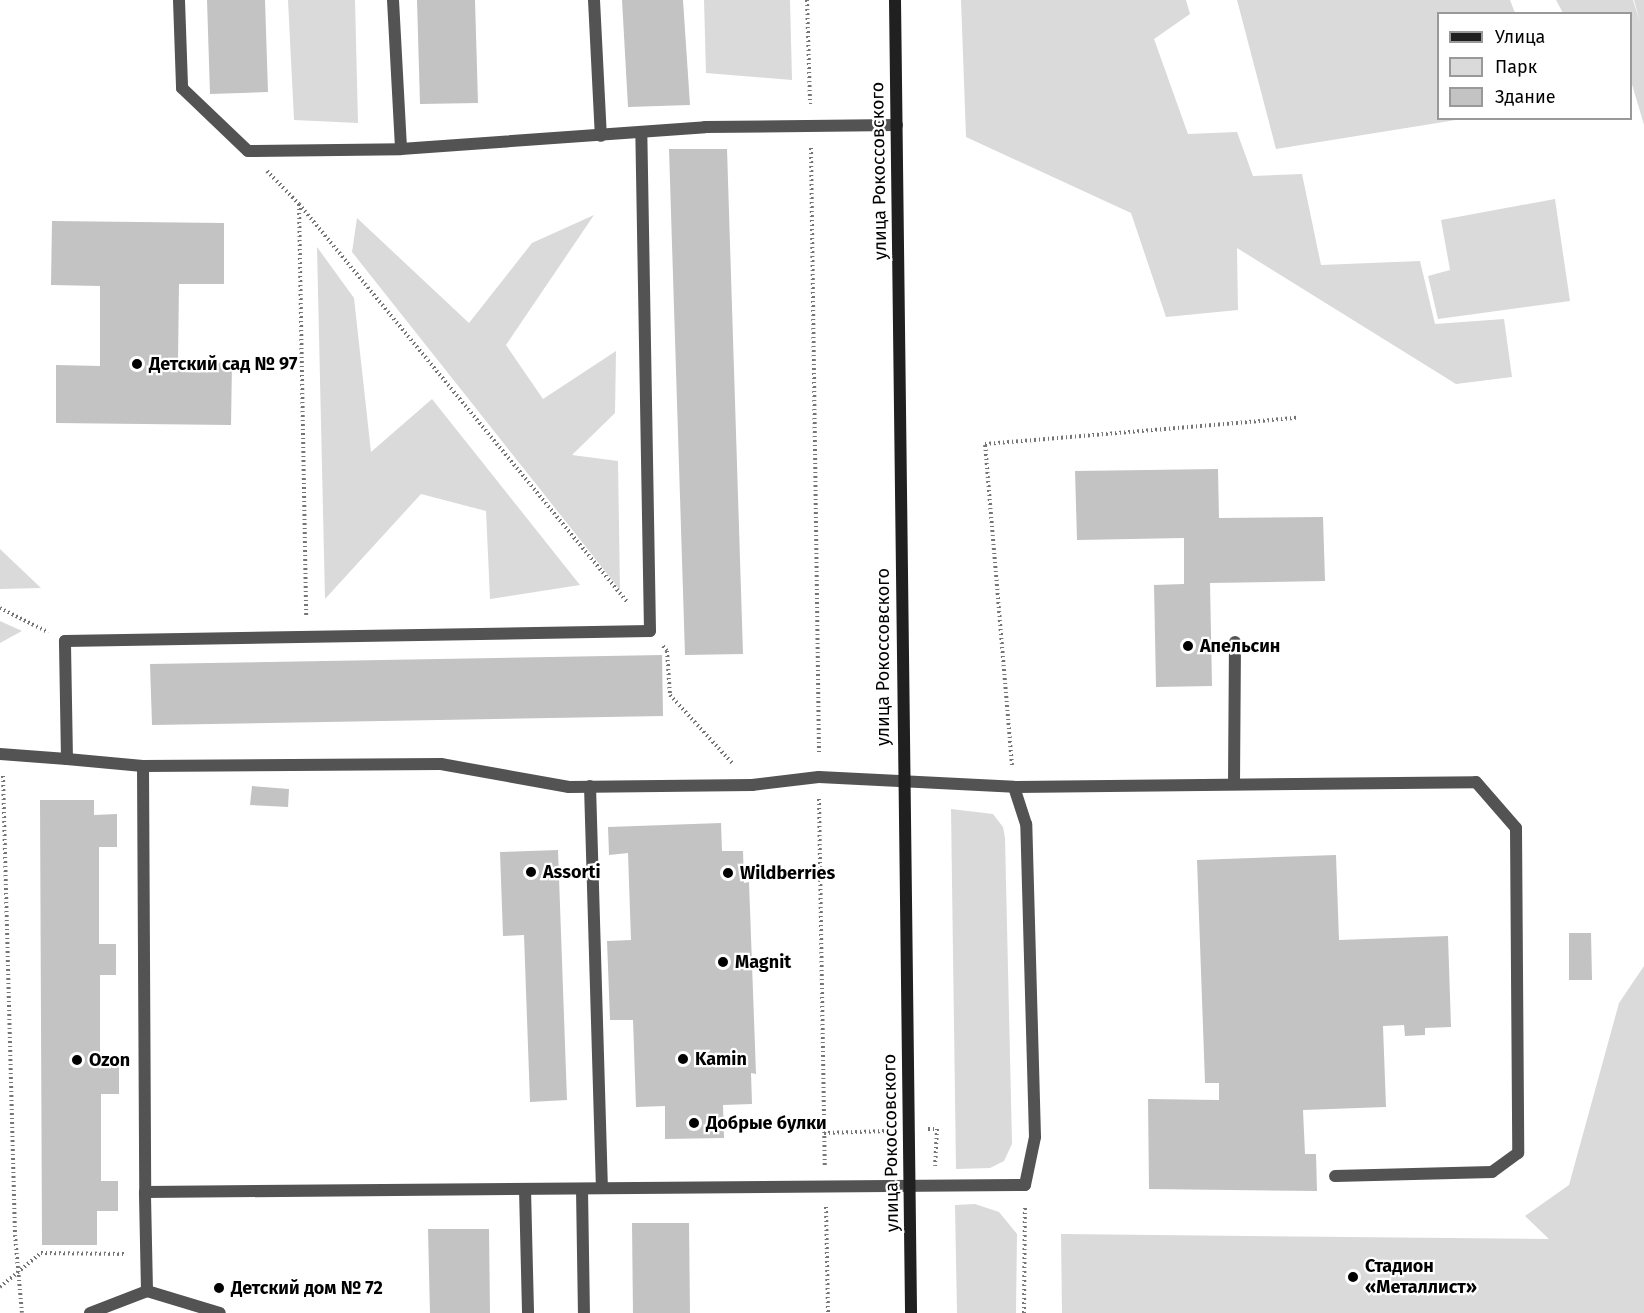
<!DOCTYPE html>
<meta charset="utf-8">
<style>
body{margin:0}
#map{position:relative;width:1644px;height:1313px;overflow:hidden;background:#fff;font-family:"Fira Sans",sans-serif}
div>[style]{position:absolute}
.green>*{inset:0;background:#dadada}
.building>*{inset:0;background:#c3c3c3}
.path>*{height:4px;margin-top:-2px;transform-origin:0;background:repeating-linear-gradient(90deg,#757575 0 1.5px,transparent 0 4.5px)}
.lane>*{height:12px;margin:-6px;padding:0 6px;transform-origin:6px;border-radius:6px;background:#535353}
.secondary>*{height:12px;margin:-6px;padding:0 6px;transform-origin:6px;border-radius:6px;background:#202020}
.dots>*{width:16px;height:16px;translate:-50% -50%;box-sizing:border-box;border:3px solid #fff;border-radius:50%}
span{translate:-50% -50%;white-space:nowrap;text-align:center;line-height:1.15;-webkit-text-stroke:4.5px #fff;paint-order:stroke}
.street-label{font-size:18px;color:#000}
.poi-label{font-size:18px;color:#000;font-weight:700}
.left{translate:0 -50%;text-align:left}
.legend{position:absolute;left:1437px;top:12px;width:195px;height:108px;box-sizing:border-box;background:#fff;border:2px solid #999;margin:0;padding:8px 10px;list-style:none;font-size:18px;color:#000}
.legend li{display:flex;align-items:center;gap:12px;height:30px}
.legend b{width:30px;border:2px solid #999}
</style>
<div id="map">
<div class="green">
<div style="clip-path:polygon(288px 0,355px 0,358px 123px,294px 120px)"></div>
<div style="clip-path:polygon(704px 0,790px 0,792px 80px,706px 73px)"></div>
<div style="clip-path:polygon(961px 0,1186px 0,1190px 14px,1154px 39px,1188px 134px,1237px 132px,1253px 176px,1302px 174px,1321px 265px,1420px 261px,1435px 324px,1504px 319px,1512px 377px,1456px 384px,1237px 248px,1238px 310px,1166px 317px,1131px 213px,966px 137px)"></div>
<div style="clip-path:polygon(1237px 0,1510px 0,1515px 13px,1438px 14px,1438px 118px,1462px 119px,1276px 149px)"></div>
<div style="clip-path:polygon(1556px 0,1633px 0,1640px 22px,1634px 0,1644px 0,1644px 125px,1631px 81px,1630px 14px,1563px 13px)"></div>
<div style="clip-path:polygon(1555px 199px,1570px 301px,1438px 319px,1428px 276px,1450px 270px,1441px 220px)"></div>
<div style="clip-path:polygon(594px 215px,506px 345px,543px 399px,616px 351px,615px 413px,572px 455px,618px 461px,620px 590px,352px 252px,357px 218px,469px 323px,532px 243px)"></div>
<div style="clip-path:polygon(317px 247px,354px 298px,371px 452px,432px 399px,580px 585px,490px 599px,486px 511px,421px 494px,325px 599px)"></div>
<div style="clip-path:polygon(0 549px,41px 588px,0 589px)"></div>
<div style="clip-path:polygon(0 621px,22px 631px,0 643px)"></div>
<div style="clip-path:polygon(951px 809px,993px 814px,1003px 827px,1005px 838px,1012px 1144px,1004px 1161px,990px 1168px,956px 1169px)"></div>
<div style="clip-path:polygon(1644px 966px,1644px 1313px,1062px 1313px,1061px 1234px,1549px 1239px,1525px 1216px,1569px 1185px,1619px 1003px)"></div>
<div style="clip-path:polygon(975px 1204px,999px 1212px,1017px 1234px,1016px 1313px,957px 1313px,955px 1205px)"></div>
</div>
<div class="building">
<div style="clip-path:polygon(207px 0,265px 0,268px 92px,210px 94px)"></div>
<div style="clip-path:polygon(417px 0,475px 0,478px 103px,420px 104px)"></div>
<div style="clip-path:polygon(622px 0,683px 0,690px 105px,628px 107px)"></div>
<div style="clip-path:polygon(669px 149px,727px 149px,743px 654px,685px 655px)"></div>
<div style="clip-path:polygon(52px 221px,224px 223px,224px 284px,179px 284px,178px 362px,232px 363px,231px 425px,56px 423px,56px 365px,100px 366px,100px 286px,51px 285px)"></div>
<div style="clip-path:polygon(1218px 469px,1219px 518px,1323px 517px,1325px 581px,1210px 583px,1212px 686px,1156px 687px,1154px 585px,1184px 584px,1184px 538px,1077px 540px,1075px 471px)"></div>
<div style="clip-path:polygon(662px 655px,663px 716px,152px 725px,150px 664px)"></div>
<div style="clip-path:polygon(252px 786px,289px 789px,288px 807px,250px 805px)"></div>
<div style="clip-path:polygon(40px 800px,94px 800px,94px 815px,117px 814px,117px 847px,99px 847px,99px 944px,116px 944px,116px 975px,100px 975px,100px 1061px,119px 1061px,119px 1094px,101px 1094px,101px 1181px,118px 1181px,118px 1211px,97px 1211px,97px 1245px,42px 1245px)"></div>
<div style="clip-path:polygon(721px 823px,722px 851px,743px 851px,744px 883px,749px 882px,756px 1074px,751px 1073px,752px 1104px,723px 1105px,724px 1138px,665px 1139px,665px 1106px,636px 1107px,633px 1020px,610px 1020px,607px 941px,631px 940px,628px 853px,609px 855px,608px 827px)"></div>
<div style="clip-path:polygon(558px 850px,567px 1100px,530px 1102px,524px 935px,503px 936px,500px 852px)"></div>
<div style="clip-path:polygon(1336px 855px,1339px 940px,1448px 936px,1451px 1027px,1425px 1028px,1425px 1035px,1405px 1036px,1404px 1025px,1383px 1026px,1386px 1107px,1303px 1110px,1305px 1154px,1316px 1154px,1317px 1191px,1149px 1189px,1148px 1099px,1219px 1100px,1219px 1083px,1205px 1083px,1197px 860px)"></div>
<div style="clip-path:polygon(1569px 933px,1591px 933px,1592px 980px,1569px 980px)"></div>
<div style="clip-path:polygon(632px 1223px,689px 1223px,690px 1313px,633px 1313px)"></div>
<div style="clip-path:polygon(428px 1229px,489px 1229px,490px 1313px,430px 1313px)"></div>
</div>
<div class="path">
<div style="left:807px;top:0;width:104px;rotate:88.3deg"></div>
<div style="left:811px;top:148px;width:607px;rotate:89.24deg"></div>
<div style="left:267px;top:171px;width:46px;rotate:45.9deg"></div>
<div style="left:299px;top:204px;width:517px;rotate:50.49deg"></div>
<div style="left:299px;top:204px;width:413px;rotate:89deg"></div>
<div style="left:0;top:608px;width:54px;rotate:26.6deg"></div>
<div style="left:663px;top:646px;width:6px;rotate:51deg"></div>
<div style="left:667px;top:651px;width:44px;rotate:86.1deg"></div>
<div style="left:670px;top:695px;width:92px;rotate:47.6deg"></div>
<div style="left:1012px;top:765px;width:322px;rotate:-94.8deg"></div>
<div style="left:985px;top:444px;width:313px;rotate:-4.8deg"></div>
<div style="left:3px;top:776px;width:459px;rotate:88.5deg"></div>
<div style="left:15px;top:1235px;width:78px;rotate:84.9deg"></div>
<div style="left:819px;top:799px;width:367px;rotate:89.1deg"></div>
<div style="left:928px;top:1129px;width:9px"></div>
<div style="left:937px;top:1129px;width:37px;rotate:93deg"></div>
<div style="left:824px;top:1133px;width:64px;rotate:-1.8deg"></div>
<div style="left:826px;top:1207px;width:106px;rotate:88.9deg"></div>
<div style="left:0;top:1287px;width:53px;rotate:-39.7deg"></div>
<div style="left:41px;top:1253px;width:84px;rotate:0.7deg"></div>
<div style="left:1024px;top:1313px;width:107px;rotate:-89.5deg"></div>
</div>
<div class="lane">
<div style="left:179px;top:0;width:88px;rotate:88deg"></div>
<div style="left:182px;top:88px;width:91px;rotate:43.7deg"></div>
<div style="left:248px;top:151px;width:153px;rotate:-0.7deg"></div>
<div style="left:401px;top:149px;width:305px;rotate:-4.1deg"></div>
<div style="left:705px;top:127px;width:192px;rotate:-0.6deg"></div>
<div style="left:393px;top:0;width:149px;rotate:86.9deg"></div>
<div style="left:594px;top:0;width:136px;rotate:87.1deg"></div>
<div style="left:0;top:754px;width:67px;rotate:4.3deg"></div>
<div style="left:67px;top:759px;width:118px;rotate:-91deg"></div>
<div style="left:65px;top:641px;width:585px;rotate:-0.98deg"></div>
<div style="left:650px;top:631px;width:499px;rotate:-91deg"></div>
<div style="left:67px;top:759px;width:76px;rotate:5.3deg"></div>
<div style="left:143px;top:766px;width:298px;rotate:-0.4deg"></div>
<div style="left:441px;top:764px;width:130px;rotate:10.2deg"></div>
<div style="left:569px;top:787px;width:183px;rotate:-0.6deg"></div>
<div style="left:752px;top:785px;width:67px;rotate:-6.8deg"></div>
<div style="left:819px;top:777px;width:195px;rotate:2.9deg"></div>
<div style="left:1014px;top:787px;width:462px;rotate:-0.6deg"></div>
<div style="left:1476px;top:782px;width:61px;rotate:49deg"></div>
<div style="left:1516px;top:828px;width:325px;rotate:89.6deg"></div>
<div style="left:1518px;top:1153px;width:32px;rotate:144deg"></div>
<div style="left:1492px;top:1172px;width:157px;rotate:178.5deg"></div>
<div style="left:143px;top:766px;width:426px;rotate:89.7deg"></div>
<div style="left:145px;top:1192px;width:880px;rotate:-0.46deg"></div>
<div style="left:1025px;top:1185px;width:49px;rotate:-78.2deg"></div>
<div style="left:1035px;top:1137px;width:313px;rotate:-91.6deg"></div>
<div style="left:1026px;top:824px;width:39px;rotate:-108deg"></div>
<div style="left:1234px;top:784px;width:142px;rotate:-89.6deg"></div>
<div style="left:590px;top:786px;width:401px;rotate:88.3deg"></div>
<div style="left:525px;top:1189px;width:124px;rotate:88.6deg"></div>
<div style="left:582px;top:1189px;width:124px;rotate:89.1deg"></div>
<div style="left:147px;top:1291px;width:76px;rotate:16.8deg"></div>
<div style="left:90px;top:1313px;width:61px;rotate:-21.1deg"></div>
<div style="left:147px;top:1291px;width:99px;rotate:-91.2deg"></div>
</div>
<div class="secondary">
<div style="left:895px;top:0;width:1313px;rotate:89.3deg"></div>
</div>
<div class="dots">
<div style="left:137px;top:364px;background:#000"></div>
<div style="left:1188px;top:646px;background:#000"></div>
<div style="left:531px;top:872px;background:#000"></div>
<div style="left:728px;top:873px;background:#000"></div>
<div style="left:723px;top:962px;background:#000"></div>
<div style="left:683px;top:1059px;background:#000"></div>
<div style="left:77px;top:1060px;background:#000"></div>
<div style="left:694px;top:1123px;background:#000"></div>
<div style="left:1353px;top:1277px;background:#000"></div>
<div style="left:219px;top:1288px;background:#000"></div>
</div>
<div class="street-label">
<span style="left:879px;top:171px;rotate:-91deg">улица Рокоссовского</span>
<span style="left:883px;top:657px;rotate:-90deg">улица Рокоссовского</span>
<span style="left:891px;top:1143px;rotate:-91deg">улица Рокоссовского</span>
</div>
<div class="poi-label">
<span class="left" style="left:149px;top:364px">Детский сад № 97</span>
<span class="left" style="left:1200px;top:646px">Апельсин</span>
<span class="left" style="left:543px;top:872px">Assorti</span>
<span class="left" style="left:740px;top:873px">Wildberries</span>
<span class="left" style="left:735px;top:962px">Magnit</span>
<span class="left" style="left:695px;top:1059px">Kamin</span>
<span class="left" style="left:89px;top:1060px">Ozon</span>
<span class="left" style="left:706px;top:1123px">Добрые булки</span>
<span class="left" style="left:1365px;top:1277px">Стадион<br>«Металлист»</span>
<span class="left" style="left:231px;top:1288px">Детский дом № 72</span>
</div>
<ul class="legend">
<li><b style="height:8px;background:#202020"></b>Улица</li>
<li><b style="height:16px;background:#dadada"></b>Парк</li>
<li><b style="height:16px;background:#c3c3c3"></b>Здание</li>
</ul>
</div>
